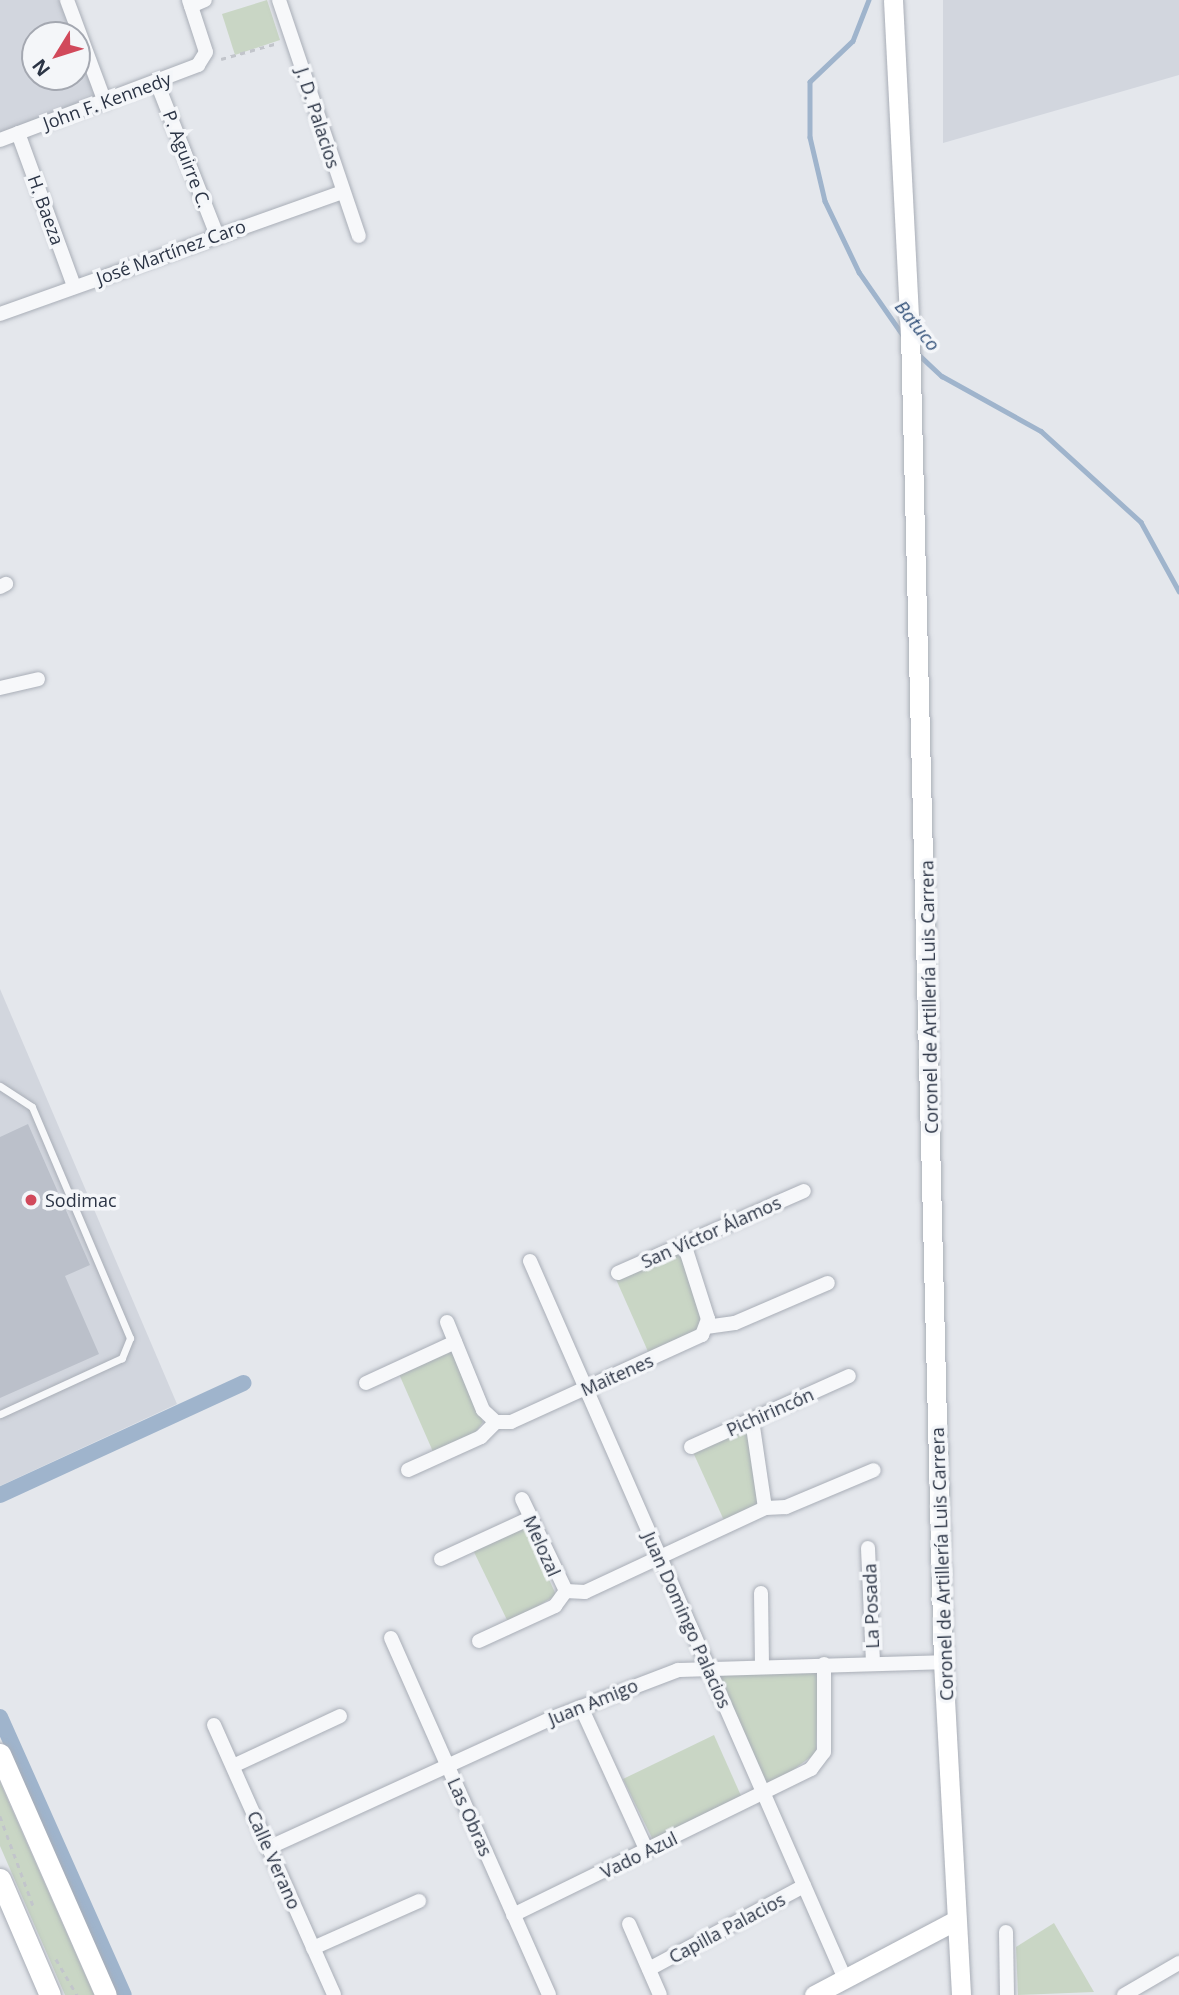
<!DOCTYPE html>
<meta charset="utf-8">
<style>
body{margin:0}
#map{position:relative;width:1179px;height:1995px;overflow:hidden;background:#e4e7ec;font-family:"Open Sans",sans-serif}
div>[style]{position:absolute}
.built>*{inset:0;background:#d2d6de}
.green>*{inset:0;background:#c9d6c5}
.stream>*{height:4.5px;margin:-2.25px;padding:0 2.25px;transform-origin:2.25px;border-radius:2.25px;background:#9fb4cc}
.canal>*{height:16px;margin:-8px;padding:0 8px;transform-origin:8px;border-radius:8px;background:#9fb4cc}
.building>*{inset:0;background:#bbc0ca}
.path>*{height:2.5px;margin-top:-1.25px;transform-origin:0;background:repeating-linear-gradient(90deg,#c2c5cb 0 5px,transparent 0 10px)}
.roads{filter:drop-shadow(0 0 2px #a9aeb7) drop-shadow(0 0 2px #a9aeb7)}
.lane>*{height:7px;margin:-3.5px;padding:0 3.5px;transform-origin:3.5px;border-radius:3.5px;background:#f7f8fa}
.street>*{height:14px;margin:-7px;padding:0 7px;transform-origin:7px;border-radius:7px;background:#f7f8fa}
.secondary>*{height:19px;margin:-9.5px;padding:0 9.5px;transform-origin:9.5px;border-radius:9.5px;background:#fff}
.primary>*{height:21px;margin:-10.5px;padding:0 10.5px;transform-origin:10.5px;border-radius:10.5px;background:#fff}
.dots>*{width:19px;height:19px;translate:-50% -50%;box-sizing:border-box;border:4px solid #f4f6f9;border-radius:50%}
span{translate:-50% -50%;white-space:nowrap;text-align:center;line-height:1.15;-webkit-text-stroke:7px #f4f6f9;paint-order:stroke}
.street-label{font-size:18px;color:#2b3445}
.poi-label{font-size:18px;color:#2b3445}
.left{translate:0 -50%;text-align:left}
.water-label{font-size:19px;color:#34527a;font-style:italic}
.north{position:absolute;left:21px;top:21px;width:70px;height:70px;box-sizing:border-box;background:#f4f6f9;border:2px solid #a4a8b1;border-radius:50%;rotate:232deg;font-size:19px;font-weight:700;line-height:28px;text-align:center;color:#2b3445}
.north::after{content:'';display:block;margin:auto;width:24px;height:32px;background:#d1495b;clip-path:polygon(50% 0,100% 100%,50% 72%,0 100%)}
</style>
<div id="map">
<div class="built">
<div style="clip-path:polygon(0 0,59px 0,73px 35px,35px 35px,35px 77px,77px 77px,77px 44px,100px 99px,0 137px)"></div>
<div style="clip-path:polygon(943px 0,1179px 0,1179px 75px,943px 143px)"></div>
<div style="clip-path:polygon(0 989px,177px 1404px,0 1486px)"></div>
</div>
<div class="green">
<div style="clip-path:polygon(267px 0,280px 40px,235px 55px,222px 14px)"></div>
<div style="clip-path:polygon(682px 1248px,704px 1319px,697px 1333px,650px 1356px,615px 1277px)"></div>
<div style="clip-path:polygon(452px 1348px,483px 1422px,471px 1438px,434px 1454px,399px 1374px)"></div>
<div style="clip-path:polygon(750px 1424px,765px 1499px,727px 1527px,692px 1450px)"></div>
<div style="clip-path:polygon(526px 1527px,556px 1595px,509px 1624px,473px 1550px)"></div>
<div style="clip-path:polygon(713px 1670px,818px 1671px,816px 1753px,766px 1790px)"></div>
<div style="clip-path:polygon(714px 1735px,742px 1798px,653px 1840px,623px 1779px)"></div>
<div style="clip-path:polygon(0 1782px,94px 1995px,65px 1995px,0 1846px)"></div>
<div style="clip-path:polygon(1054px 1923px,1094px 1992px,1018px 1995px,1016px 1947px)"></div>
</div>
<div class="stream">
<div style="left:869px;top:0;width:44px;rotate:111.3deg"></div>
<div style="left:853px;top:41px;width:59px;rotate:136.4deg"></div>
<div style="left:810px;top:82px;width:55px;rotate:90deg"></div>
<div style="left:810px;top:137px;width:66px;rotate:76.8deg"></div>
<div style="left:825px;top:201px;width:79px;rotate:64.4deg"></div>
<div style="left:859px;top:272px;width:77px;rotate:55.1deg"></div>
<div style="left:917px;top:353px;width:34px;rotate:43deg"></div>
<div style="left:942px;top:376px;width:113px;rotate:29.1deg"></div>
<div style="left:1041px;top:431px;width:135px;rotate:42.3deg"></div>
<div style="left:1141px;top:522px;width:79px;rotate:61.2deg"></div>
</div>
<div class="canal">
<div style="left:0;top:1495px;width:268px;rotate:-24.7deg"></div>
<div style="left:0;top:1717px;width:304px;rotate:66deg"></div>
</div>
<div class="building">
<div style="clip-path:polygon(28px 1124px,90px 1265px,65px 1276px,99px 1354px,0 1398px,0 1137px)"></div>
</div>
<div class="path">
<div style="left:221px;top:59px;width:59px;rotate:-15.7deg"></div>
<div style="left:0;top:1816px;width:98px;rotate:69.7deg"></div>
<div style="left:56px;top:1959px;width:42px;rotate:59.7deg"></div>
</div>
<div class="roads">
<div class="lane">
<div style="left:0;top:1086px;width:38px;rotate:33deg"></div>
<div style="left:32px;top:1107px;width:251px;rotate:67deg"></div>
<div style="left:130px;top:1338px;width:22px;rotate:112deg"></div>
<div style="left:122px;top:1358px;width:134px;rotate:155.3deg"></div>
</div>
<div class="street">
<div style="left:67px;top:0;width:109px;rotate:69.6deg"></div>
<div style="left:279px;top:0;width:249px;rotate:71.3deg"></div>
<div style="left:191px;top:6px;width:15px;rotate:-23deg"></div>
<div style="left:157px;top:83px;width:163px;rotate:68.5deg"></div>
<div style="left:18px;top:133px;width:163px;rotate:69.9deg"></div>
<div style="left:0;top:140px;width:212px;rotate:-20.7deg"></div>
<div style="left:198px;top:65px;width:15px;rotate:-58deg"></div>
<div style="left:206px;top:52px;width:55px;rotate:-108.1deg"></div>
<div style="left:0;top:314px;width:363px;rotate:-19.6deg"></div>
<div style="left:0;top:587px;width:7px;rotate:-27deg"></div>
<div style="left:0;top:688px;width:39px;rotate:-13deg"></div>
<div style="left:530px;top:1261px;width:784px;rotate:66.31deg"></div>
<div style="left:618px;top:1273px;width:203px;rotate:-23.8deg"></div>
<div style="left:447px;top:1322px;width:95px;rotate:67.8deg"></div>
<div style="left:483px;top:1410px;width:18px;rotate:43deg"></div>
<div style="left:496px;top:1422px;width:15px"></div>
<div style="left:511px;top:1422px;width:210px;rotate:-24.5deg"></div>
<div style="left:702px;top:1335px;width:17px;rotate:-69deg"></div>
<div style="left:708px;top:1319px;width:79px;rotate:-107.7deg"></div>
<div style="left:706px;top:1327px;width:29px;rotate:-8deg"></div>
<div style="left:735px;top:1323px;width:101px;rotate:-23.3deg"></div>
<div style="left:366px;top:1383px;width:98px;rotate:-24.7deg"></div>
<div style="left:752px;top:1420px;width:89px;rotate:81.6deg"></div>
<div style="left:691px;top:1447px;width:173px;rotate:-24.2deg"></div>
<div style="left:408px;top:1470px;width:80px;rotate:-24.3deg"></div>
<div style="left:481px;top:1437px;width:21px;rotate:-45deg"></div>
<div style="left:522px;top:1499px;width:102px;rotate:64.4deg"></div>
<div style="left:765px;top:1508px;width:21px;rotate:-3deg"></div>
<div style="left:786px;top:1507px;width:95px;rotate:-22.8deg"></div>
<div style="left:868px;top:1548px;width:116px;rotate:87.5deg"></div>
<div style="left:441px;top:1559px;width:98px;rotate:-24.7deg"></div>
<div style="left:566px;top:1591px;width:19px;rotate:3deg"></div>
<div style="left:585px;top:1592px;width:199px;rotate:-25deg"></div>
<div style="left:761px;top:1593px;width:72px;rotate:89.2deg"></div>
<div style="left:391px;top:1638px;width:390px;rotate:66.1deg"></div>
<div style="left:479px;top:1641px;width:84px;rotate:-24.7deg"></div>
<div style="left:555px;top:1606px;width:19px;rotate:-54deg"></div>
<div style="left:581px;top:1707px;width:158px;rotate:65.4deg"></div>
<div style="left:214px;top:1725px;width:295px;rotate:66deg"></div>
<div style="left:233px;top:1766px;width:118px;rotate:-25deg"></div>
<div style="left:268px;top:1848px;width:310px;rotate:-24.6deg"></div>
<div style="left:550px;top:1719px;width:137px;rotate:-20.9deg"></div>
<div style="left:678px;top:1670px;width:265px;rotate:-1.7deg"></div>
<div style="left:513px;top:1915px;width:332px;rotate:-26.1deg"></div>
<div style="left:811px;top:1769px;width:21px;rotate:-53deg"></div>
<div style="left:824px;top:1752px;width:88px;rotate:-90deg"></div>
<div style="left:629px;top:1924px;width:77px;rotate:66.4deg"></div>
<div style="left:1006px;top:1932px;width:63px;rotate:89.1deg"></div>
<div style="left:313px;top:1948px;width:116px;rotate:-23.9deg"></div>
<div style="left:649px;top:1969px;width:176px;rotate:-28.2deg"></div>
<div style="left:1124px;top:1995px;width:64px;rotate:-30.2deg"></div>
</div>
<div class="secondary">
<div style="left:893px;top:0;width:333px;rotate:87.1deg"></div>
<div style="left:910px;top:333px;width:1329px;rotate:88.58deg"></div>
<div style="left:943px;top:1662px;width:333px;rotate:86.9deg"></div>
<div style="left:814px;top:1995px;width:161px;rotate:-27.8deg"></div>
</div>
<div class="primary">
<div style="left:0;top:1754px;width:263px;rotate:66.3deg"></div>
<div style="left:0;top:1879px;width:126px;rotate:66.7deg"></div>
</div>
</div>
<div class="dots">
<div style="left:31px;top:1200px;background:#d1495b"></div>
</div>
<div class="street-label">
<span style="left:107px;top:101px;rotate:-20deg">John F. Kennedy</span>
<span style="left:318px;top:118px;rotate:72deg">J. D. Palacios</span>
<span style="left:187px;top:159px;rotate:69deg">P. Aguirre C.</span>
<span style="left:46px;top:210px;rotate:70deg">H. Baeza</span>
<span style="left:171px;top:252px;rotate:-20deg">José Martínez Caro</span>
<span style="left:929px;top:997px;rotate:-91deg">Coronel de Artillería Luis Carrera</span>
<span style="left:711px;top:1232px;rotate:-24deg">San Víctor Álamos</span>
<span style="left:617px;top:1375px;rotate:-24deg">Maitenes</span>
<span style="left:770px;top:1412px;rotate:-24deg">Pichirincón</span>
<span style="left:542px;top:1546px;rotate:66deg">Melozal</span>
<span style="left:942px;top:1564px;rotate:-92deg">Coronel de Artillería Luis Carrera</span>
<span style="left:871px;top:1606px;rotate:-92deg">La Posada</span>
<span style="left:687px;top:1620px;rotate:66deg">Juan Domingo Palacios</span>
<span style="left:593px;top:1702px;rotate:-22deg">Juan Amigo</span>
<span style="left:470px;top:1817px;rotate:66deg">Las Obras</span>
<span style="left:639px;top:1855px;rotate:-26deg">Vado Azul</span>
<span style="left:274px;top:1860px;rotate:66deg">Calle Verano</span>
<span style="left:727px;top:1928px;rotate:-28deg">Capilla Palacios</span>
</div>
<div class="poi-label">
<span class="left" style="left:45px;top:1200px">Sodimac</span>
</div>
<div class="water-label">
<span style="left:917px;top:326px;rotate:51deg">Batuco</span>
</div>
<div class="north">N</div>
</div>
